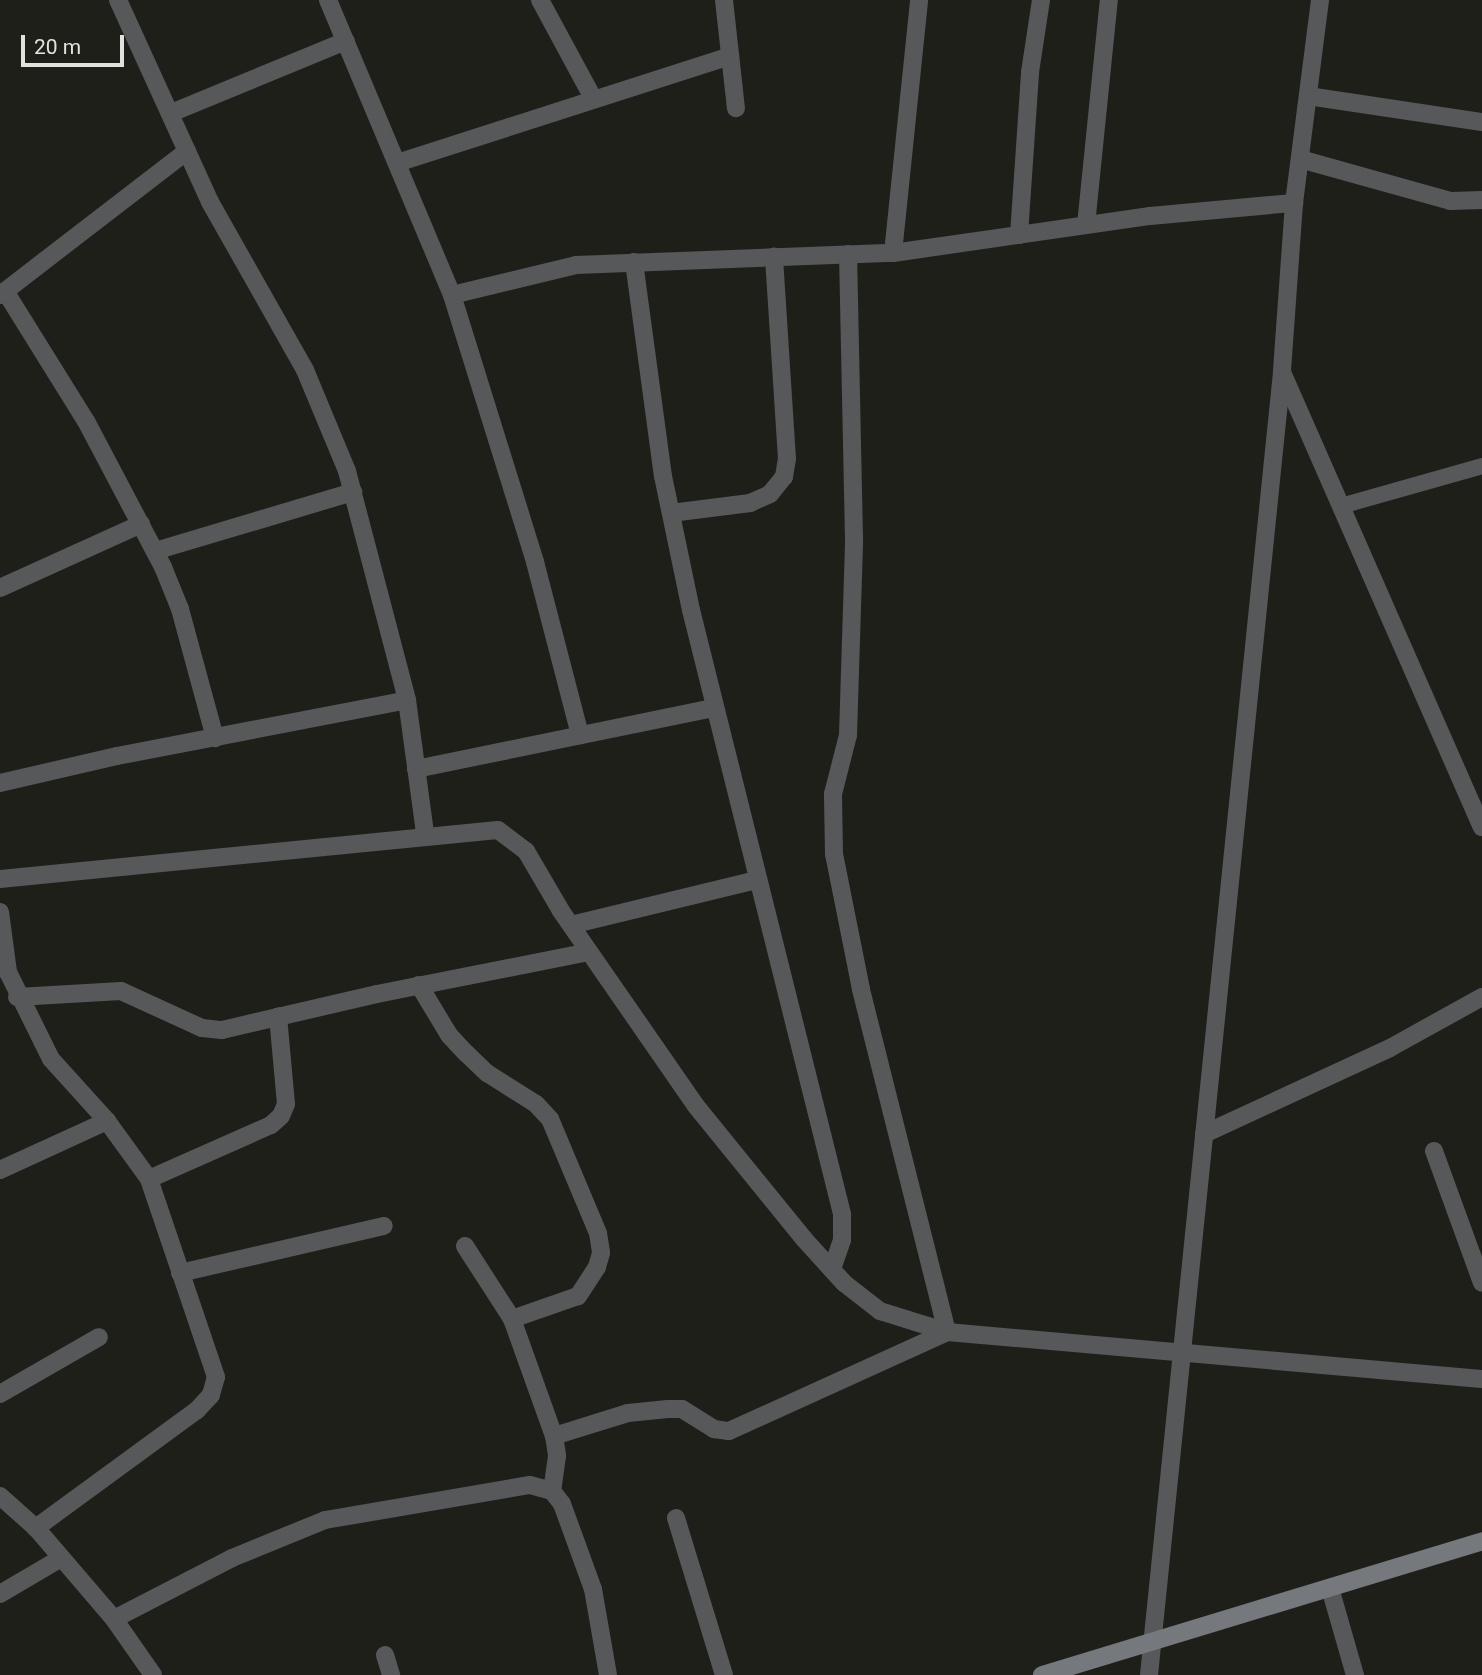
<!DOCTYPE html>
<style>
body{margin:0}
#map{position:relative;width:1482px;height:1675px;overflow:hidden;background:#1f1f1a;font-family:Roboto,sans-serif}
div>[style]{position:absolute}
.lane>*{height:16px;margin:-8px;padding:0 8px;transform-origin:8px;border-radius:8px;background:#56585a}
.street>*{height:18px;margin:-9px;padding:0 9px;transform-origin:9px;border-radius:9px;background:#56585a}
.secondary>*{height:18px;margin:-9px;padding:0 9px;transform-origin:9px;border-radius:9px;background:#75787c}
span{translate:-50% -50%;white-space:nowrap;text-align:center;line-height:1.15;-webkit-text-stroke:7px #1f1f1a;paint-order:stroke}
.scale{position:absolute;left:21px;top:35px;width:103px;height:32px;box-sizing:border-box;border:4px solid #e1e1dd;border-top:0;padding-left:9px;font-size:21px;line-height:24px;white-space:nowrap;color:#e1e1dd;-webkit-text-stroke:5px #1f1f1a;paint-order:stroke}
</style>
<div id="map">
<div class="lane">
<div style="left:1341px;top:506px;width:147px;rotate:-15.8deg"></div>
</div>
<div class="street">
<div style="left:118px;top:0;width:222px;rotate:65.5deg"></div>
<div style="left:210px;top:202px;width:193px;rotate:60.5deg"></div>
<div style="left:305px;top:370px;width:109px;rotate:67.4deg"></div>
<div style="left:347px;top:471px;width:237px;rotate:75.3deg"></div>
<div style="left:407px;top:700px;width:134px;rotate:82.3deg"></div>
<div style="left:328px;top:0;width:320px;rotate:67.2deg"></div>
<div style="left:452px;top:295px;width:280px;rotate:72.7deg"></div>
<div style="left:535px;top:562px;width:179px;rotate:75.4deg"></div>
<div style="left:540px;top:0;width:111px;rotate:61.6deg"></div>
<div style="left:724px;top:0;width:109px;rotate:83.7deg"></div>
<div style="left:1320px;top:0;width:205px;rotate:97.3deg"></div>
<div style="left:1294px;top:203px;width:169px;rotate:94.1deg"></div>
<div style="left:1282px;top:372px;width:497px;rotate:66.3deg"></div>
<div style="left:1308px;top:96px;width:176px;rotate:8.5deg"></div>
<div style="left:171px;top:113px;width:189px;rotate:-22.4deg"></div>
<div style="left:1300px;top:159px;width:156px;rotate:15.6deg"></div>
<div style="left:1450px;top:201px;width:32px;rotate:-2deg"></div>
<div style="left:397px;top:163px;width:350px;rotate:-17.8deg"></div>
<div style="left:1086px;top:225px;width:226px;rotate:-84.2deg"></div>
<div style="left:1019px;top:235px;width:163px;rotate:-86.1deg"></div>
<div style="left:1030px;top:72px;width:73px;rotate:-81.3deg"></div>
<div style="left:893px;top:253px;width:254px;rotate:-84.1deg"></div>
<div style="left:634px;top:262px;width:216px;rotate:82.3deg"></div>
<div style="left:663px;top:476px;width:137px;rotate:78.2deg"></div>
<div style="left:691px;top:610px;width:623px;rotate:75.96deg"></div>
<div style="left:842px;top:1214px;width:26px;rotate:90deg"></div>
<div style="left:842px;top:1240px;width:31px;rotate:109deg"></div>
<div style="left:5px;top:291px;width:153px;rotate:58.1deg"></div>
<div style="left:86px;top:421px;width:165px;rotate:62.2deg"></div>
<div style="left:163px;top:567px;width:45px;rotate:68deg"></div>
<div style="left:180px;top:609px;width:134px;rotate:74.8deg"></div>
<div style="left:0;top:295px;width:236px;rotate:-37.6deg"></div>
<div style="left:452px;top:295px;width:128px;rotate:-13.6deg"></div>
<div style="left:576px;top:265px;width:317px;rotate:-2.2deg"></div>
<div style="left:893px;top:253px;width:260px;rotate:-8.2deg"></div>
<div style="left:1150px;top:216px;width:145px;rotate:-5.2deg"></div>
<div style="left:671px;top:513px;width:80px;rotate:-7.2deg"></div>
<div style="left:750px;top:503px;width:22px;rotate:-24deg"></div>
<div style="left:770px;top:494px;width:22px;rotate:-51deg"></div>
<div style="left:784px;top:477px;width:18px;rotate:-81deg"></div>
<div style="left:787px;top:459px;width:203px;rotate:-93.7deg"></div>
<div style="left:155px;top:551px;width:207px;rotate:-16.6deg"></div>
<div style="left:0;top:588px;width:155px;rotate:-24.4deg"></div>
<div style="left:416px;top:769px;width:304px;rotate:-11.6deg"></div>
<div style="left:0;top:783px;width:120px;rotate:-13deg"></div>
<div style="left:117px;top:756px;width:295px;rotate:-10.9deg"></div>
<div style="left:0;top:879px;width:500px;rotate:-5.62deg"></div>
<div style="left:498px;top:830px;width:35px;rotate:37deg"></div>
<div style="left:526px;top:851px;width:69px;rotate:59.7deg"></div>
<div style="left:561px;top:911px;width:237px;rotate:55.3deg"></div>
<div style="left:696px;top:1106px;width:171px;rotate:50.9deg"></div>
<div style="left:804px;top:1239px;width:59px;rotate:47.7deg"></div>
<div style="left:844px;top:1283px;width:46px;rotate:37.9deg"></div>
<div style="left:880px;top:1311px;width:70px;rotate:17.4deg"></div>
<div style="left:947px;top:1332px;width:537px;rotate:5.02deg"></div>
<div style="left:0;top:912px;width:61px;rotate:82.4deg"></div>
<div style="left:8px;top:972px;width:97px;rotate:63.7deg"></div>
<div style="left:51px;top:1059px;width:84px;rotate:47.9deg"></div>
<div style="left:107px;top:1121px;width:72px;rotate:54.1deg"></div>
<div style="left:149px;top:1179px;width:209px;rotate:71.3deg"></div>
<div style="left:216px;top:1377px;width:19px;rotate:106deg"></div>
<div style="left:211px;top:1395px;width:21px;rotate:133deg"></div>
<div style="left:197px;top:1410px;width:200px;rotate:143.8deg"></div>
<div style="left:571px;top:925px;width:191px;rotate:-13.6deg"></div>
<div style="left:419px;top:985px;width:58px;rotate:59deg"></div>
<div style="left:449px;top:1035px;width:25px;rotate:47deg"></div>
<div style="left:466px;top:1053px;width:29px;rotate:44deg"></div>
<div style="left:487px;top:1073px;width:58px;rotate:32.3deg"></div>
<div style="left:536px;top:1104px;width:21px;rotate:47deg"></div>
<div style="left:550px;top:1119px;width:124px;rotate:67.2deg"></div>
<div style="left:598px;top:1233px;width:20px;rotate:81deg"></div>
<div style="left:601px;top:1253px;width:15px;rotate:106deg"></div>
<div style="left:597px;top:1267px;width:35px;rotate:123deg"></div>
<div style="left:578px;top:1296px;width:70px;rotate:160.8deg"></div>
<div style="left:17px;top:997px;width:104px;rotate:-3.3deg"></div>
<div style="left:121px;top:991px;width:89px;rotate:24.6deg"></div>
<div style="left:202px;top:1028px;width:20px;rotate:6deg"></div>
<div style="left:222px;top:1030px;width:159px;rotate:-13.1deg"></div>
<div style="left:377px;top:994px;width:216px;rotate:-11.2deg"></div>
<div style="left:1204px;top:1134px;width:205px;rotate:-24.8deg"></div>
<div style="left:1390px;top:1048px;width:105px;rotate:-29deg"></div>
<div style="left:1434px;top:1151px;width:140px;rotate:70deg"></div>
<div style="left:0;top:1170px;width:118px;rotate:-24.6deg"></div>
<div style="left:149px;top:1179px;width:133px;rotate:-23.9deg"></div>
<div style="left:271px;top:1125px;width:13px;rotate:-42deg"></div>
<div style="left:281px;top:1116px;width:13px;rotate:-67deg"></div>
<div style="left:286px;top:1104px;width:88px;rotate:-95.2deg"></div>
<div style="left:465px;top:1246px;width:87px;rotate:57.2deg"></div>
<div style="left:512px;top:1319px;width:124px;rotate:70.3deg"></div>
<div style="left:554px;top:1436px;width:20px;rotate:81deg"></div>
<div style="left:557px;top:1456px;width:35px;rotate:98deg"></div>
<div style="left:180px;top:1273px;width:209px;rotate:-13deg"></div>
<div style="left:0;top:1394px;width:114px;rotate:-29.9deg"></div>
<div style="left:554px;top:1436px;width:77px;rotate:-17.3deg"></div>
<div style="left:628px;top:1413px;width:40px;rotate:-5.7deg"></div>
<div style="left:668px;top:1409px;width:14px"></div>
<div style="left:682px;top:1409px;width:38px;rotate:32deg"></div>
<div style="left:714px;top:1429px;width:15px;rotate:8deg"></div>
<div style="left:729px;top:1431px;width:239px;rotate:-24.4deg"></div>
<div style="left:947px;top:1332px;width:354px;rotate:-104.1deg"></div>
<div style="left:861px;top:989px;width:138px;rotate:-101.3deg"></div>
<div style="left:834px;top:854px;width:60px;rotate:-91deg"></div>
<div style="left:833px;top:794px;width:61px;rotate:-75.7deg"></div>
<div style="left:848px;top:735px;width:196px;rotate:-88.2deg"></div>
<div style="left:854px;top:539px;width:285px;rotate:-91.2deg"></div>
<div style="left:0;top:1496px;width:48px;rotate:41.6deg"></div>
<div style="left:36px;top:1528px;width:120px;rotate:49.4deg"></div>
<div style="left:114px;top:1619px;width:68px;rotate:55.1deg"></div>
<div style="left:676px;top:1518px;width:164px;rotate:73deg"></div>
<div style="left:1330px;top:1588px;width:91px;rotate:74deg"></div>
<div style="left:0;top:1594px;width:71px;rotate:-30.5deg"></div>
<div style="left:114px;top:1619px;width:133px;rotate:-27.3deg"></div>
<div style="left:232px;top:1558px;width:100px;rotate:-22.2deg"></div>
<div style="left:325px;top:1520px;width:208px;rotate:-9.7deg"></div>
<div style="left:530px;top:1485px;width:23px;rotate:15deg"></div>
<div style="left:552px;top:1491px;width:16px;rotate:52deg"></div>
<div style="left:562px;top:1504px;width:90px;rotate:70deg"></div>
<div style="left:593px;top:1589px;width:87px;rotate:80.1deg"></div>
<div style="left:385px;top:1655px;width:21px;rotate:73deg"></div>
<div style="left:1149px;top:1675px;width:1310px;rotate:-84.17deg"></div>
</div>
<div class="secondary">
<div style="left:1042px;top:1675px;width:460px;rotate:-16.9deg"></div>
</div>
<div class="scale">20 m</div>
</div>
